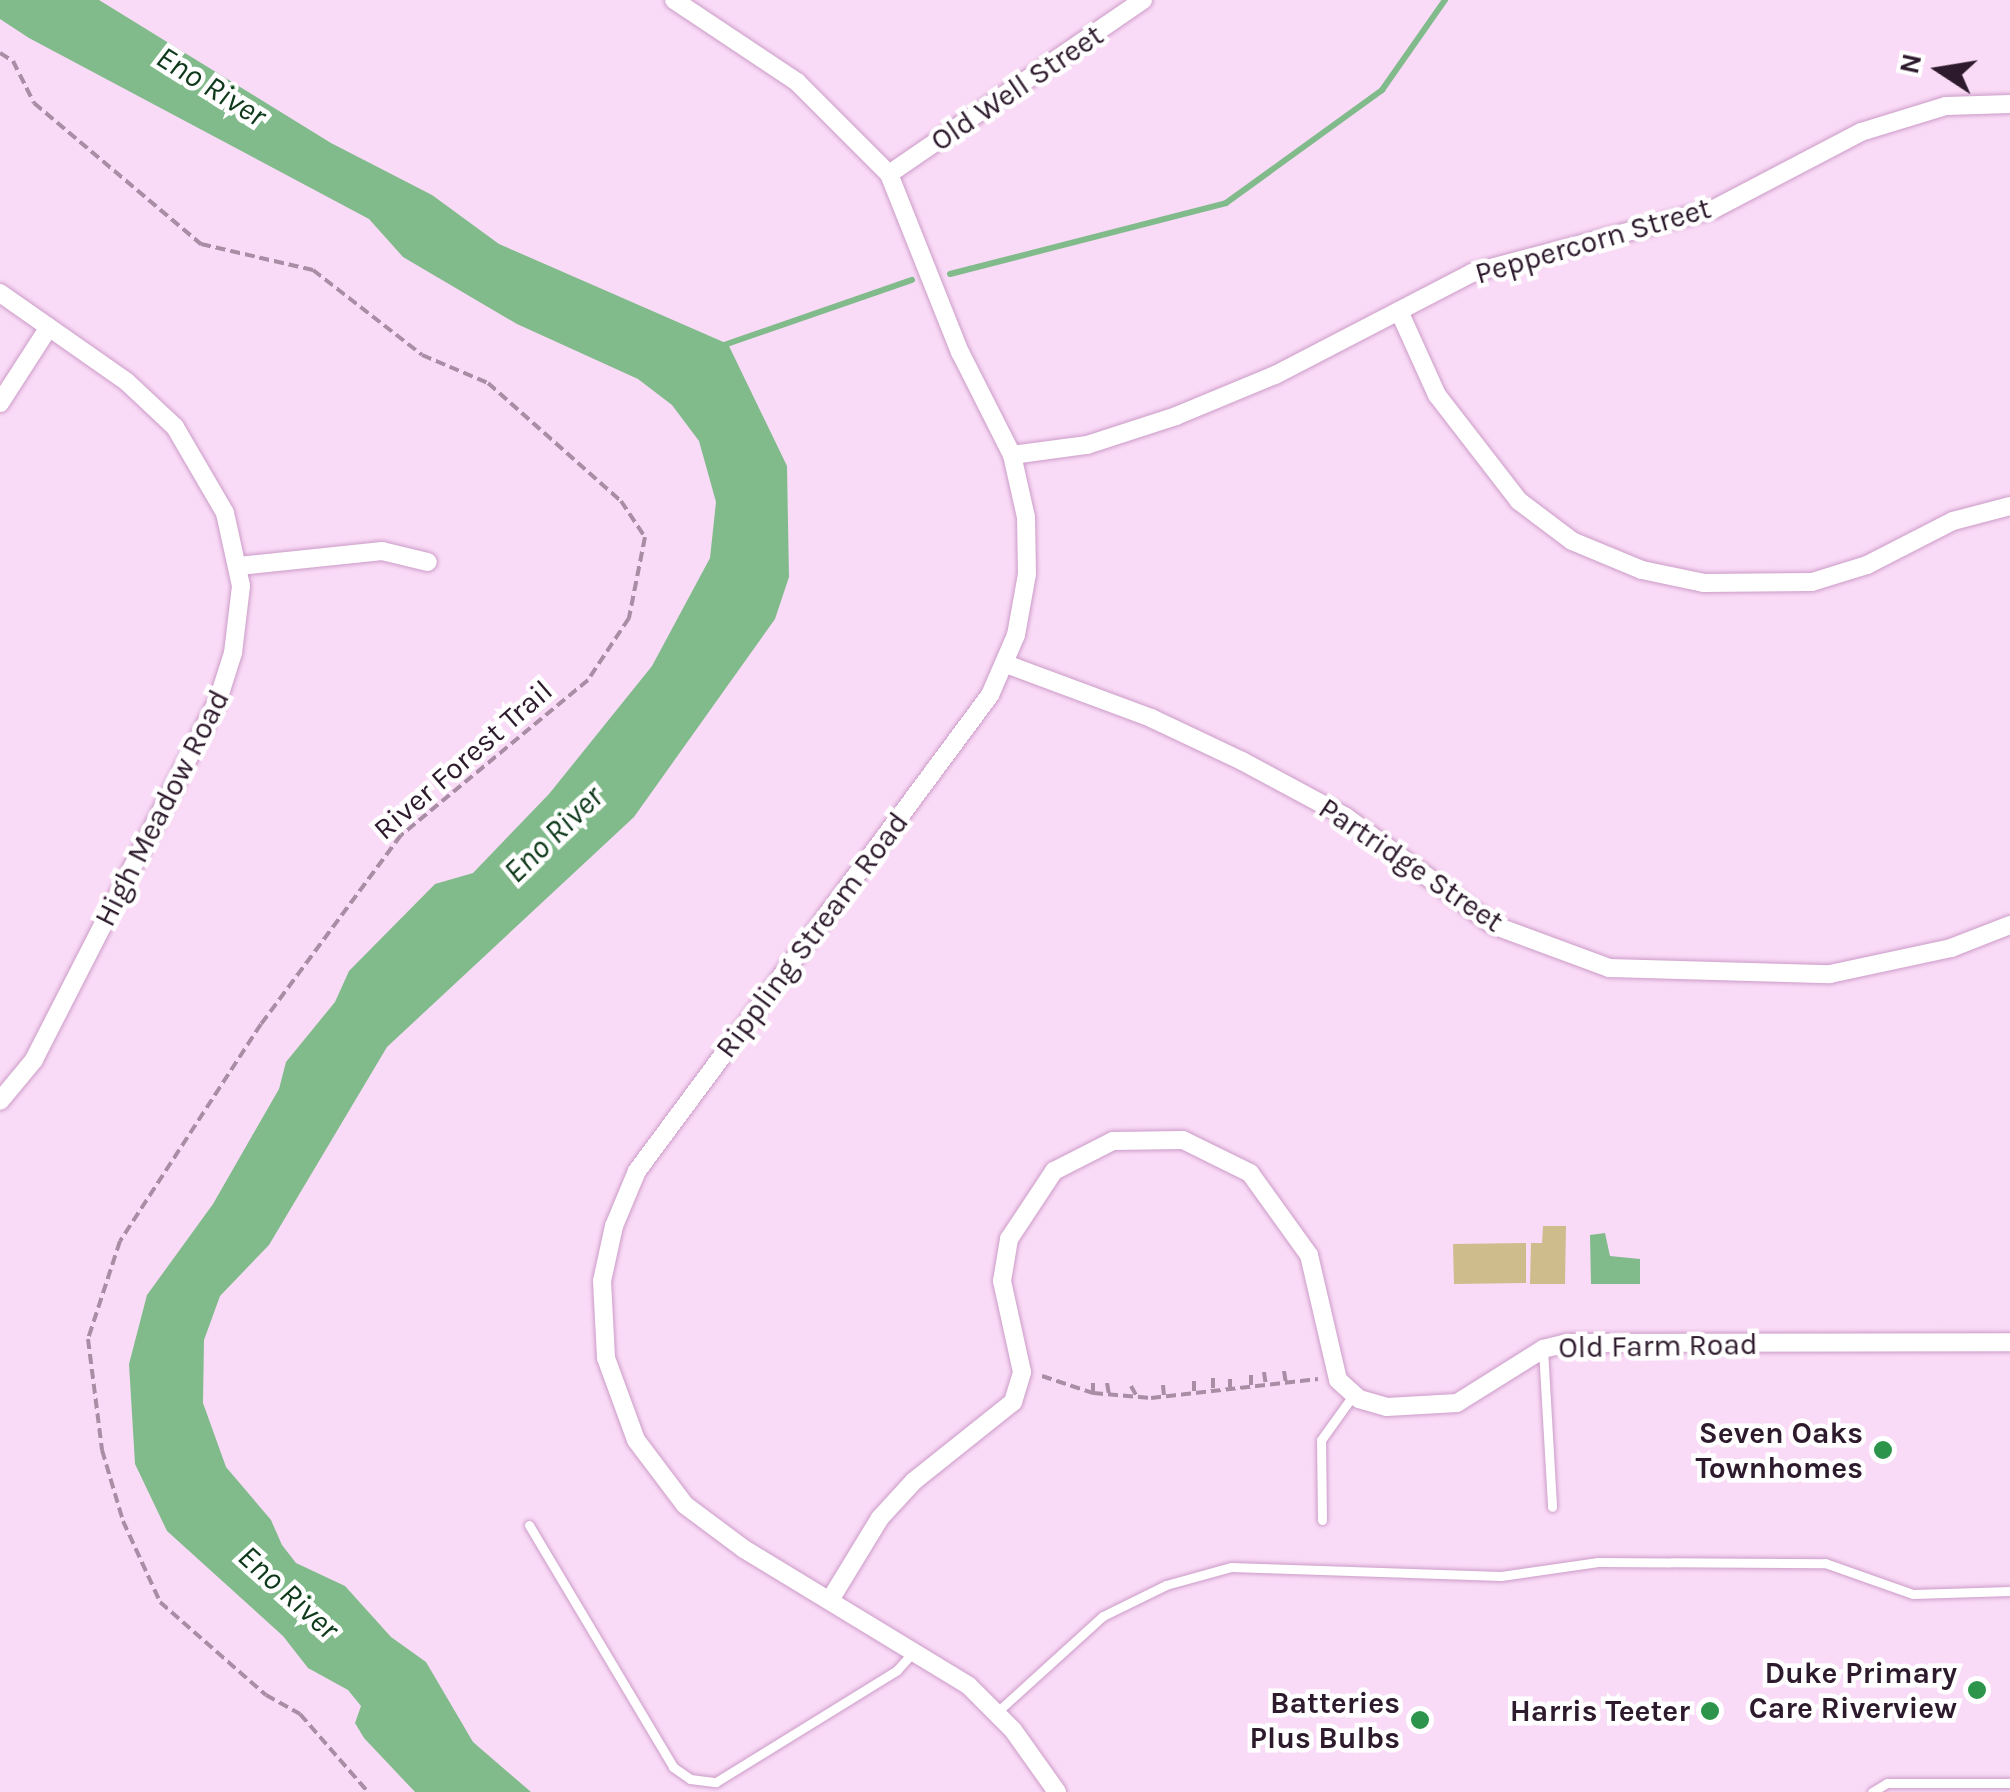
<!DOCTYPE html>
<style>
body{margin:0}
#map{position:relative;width:2010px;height:1792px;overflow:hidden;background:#fadbf7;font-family:Karla,sans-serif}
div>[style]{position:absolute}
.green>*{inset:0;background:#cebc8d}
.water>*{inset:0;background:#81ba8b}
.stream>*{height:6px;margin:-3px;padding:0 3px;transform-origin:3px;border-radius:3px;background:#81ba8b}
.path>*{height:4px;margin-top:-2px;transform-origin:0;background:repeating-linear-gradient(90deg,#a88da5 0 10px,transparent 0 15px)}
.roads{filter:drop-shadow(0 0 2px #cc9cc8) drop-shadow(0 0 2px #cc9cc8)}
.service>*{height:9px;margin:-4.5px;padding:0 4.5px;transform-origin:4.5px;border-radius:4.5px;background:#fff}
.minor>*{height:18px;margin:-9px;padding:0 9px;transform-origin:9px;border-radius:9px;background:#fff}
.dots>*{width:28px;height:28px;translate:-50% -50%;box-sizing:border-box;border:5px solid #fff;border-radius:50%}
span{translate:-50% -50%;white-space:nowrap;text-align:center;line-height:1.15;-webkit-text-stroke:9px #fff;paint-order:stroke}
.street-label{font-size:30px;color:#2d1a2c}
.poi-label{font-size:30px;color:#2d1a2c;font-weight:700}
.right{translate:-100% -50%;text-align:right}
.water-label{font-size:32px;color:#0e391a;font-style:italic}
.north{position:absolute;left:1890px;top:20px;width:100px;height:100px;-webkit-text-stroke:8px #fff;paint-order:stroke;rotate:282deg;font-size:28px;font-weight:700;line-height:40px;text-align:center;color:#2d1a2c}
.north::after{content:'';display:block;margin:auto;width:35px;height:45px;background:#2d1a2c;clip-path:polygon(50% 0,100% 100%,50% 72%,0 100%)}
</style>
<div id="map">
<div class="green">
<div style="clip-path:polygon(1543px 1226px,1566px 1226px,1565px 1284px,1530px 1284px,1531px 1243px,1542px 1243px)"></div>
<div style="clip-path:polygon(1526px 1243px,1526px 1283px,1454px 1284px,1453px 1244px)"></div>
</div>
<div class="water">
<div style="clip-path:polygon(0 0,99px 0,331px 143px,432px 195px,499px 244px,728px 344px,787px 466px,789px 577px,775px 619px,634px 817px,387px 1047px,269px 1245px,220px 1296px,204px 1340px,203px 1403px,226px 1467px,271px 1520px,282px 1545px,296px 1563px,345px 1586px,391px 1637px,426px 1662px,473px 1742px,531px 1792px,415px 1792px,364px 1738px,355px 1723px,361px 1706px,348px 1690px,308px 1668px,283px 1636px,167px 1531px,135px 1464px,129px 1364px,147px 1295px,213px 1204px,279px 1089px,286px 1062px,335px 1002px,349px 971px,435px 884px,473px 873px,549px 794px,652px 666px,710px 558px,716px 502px,699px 441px,672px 405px,638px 379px,517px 324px,403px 257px,369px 219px,29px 38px,0 19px)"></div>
<div style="clip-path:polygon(1605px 1233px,1610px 1256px,1640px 1259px,1640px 1284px,1591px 1284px,1590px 1235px)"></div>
</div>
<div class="stream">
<div style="left:950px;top:274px;width:285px;rotate:-14.4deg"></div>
<div style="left:1226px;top:203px;width:193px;rotate:-35.9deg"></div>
<div style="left:1382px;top:90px;width:110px;rotate:-55deg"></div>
<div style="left:724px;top:345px;width:199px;rotate:-19.1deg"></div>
</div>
<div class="path">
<div style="left:0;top:53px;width:15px;rotate:32deg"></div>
<div style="left:13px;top:61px;width:47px;rotate:63.4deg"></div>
<div style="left:34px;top:103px;width:219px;rotate:40.2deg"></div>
<div style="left:201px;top:244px;width:115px;rotate:13.1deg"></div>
<div style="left:313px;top:270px;width:138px;rotate:37.9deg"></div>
<div style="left:422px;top:355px;width:72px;rotate:23deg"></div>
<div style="left:488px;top:383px;width:178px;rotate:41.6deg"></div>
<div style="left:621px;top:501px;width:43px;rotate:56.3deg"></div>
<div style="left:645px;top:537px;width:83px;rotate:101.2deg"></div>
<div style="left:629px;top:618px;width:74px;rotate:123.5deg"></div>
<div style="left:588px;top:680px;width:243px;rotate:140.3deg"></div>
<div style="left:401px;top:835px;width:235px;rotate:126.5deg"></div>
<div style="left:261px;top:1024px;width:259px;rotate:123deg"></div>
<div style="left:120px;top:1241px;width:103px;rotate:108.1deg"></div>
<div style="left:88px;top:1339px;width:112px;rotate:82.8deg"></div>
<div style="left:102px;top:1450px;width:74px;rotate:73.5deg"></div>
<div style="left:123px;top:1521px;width:89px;rotate:65.4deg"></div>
<div style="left:160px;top:1602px;width:141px;rotate:41.3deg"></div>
<div style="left:266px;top:1695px;width:39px;rotate:29deg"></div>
<div style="left:300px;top:1714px;width:103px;rotate:48.9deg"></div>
<div style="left:1284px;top:1371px;width:13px;rotate:81deg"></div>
<div style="left:1264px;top:1372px;width:14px;rotate:82deg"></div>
<div style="left:1251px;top:1375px;width:13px;rotate:90deg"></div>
<div style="left:1042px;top:1376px;width:54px;rotate:18.4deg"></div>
<div style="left:1093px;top:1393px;width:58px;rotate:4.9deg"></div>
<div style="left:1151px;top:1398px;width:168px;rotate:-6.5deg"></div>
<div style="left:1213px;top:1378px;width:13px;rotate:90deg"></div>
<div style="left:1194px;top:1381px;width:12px;rotate:90deg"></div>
<div style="left:1107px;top:1383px;width:11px;rotate:80deg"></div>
<div style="left:1163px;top:1385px;width:11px;rotate:85deg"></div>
<div style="left:1131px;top:1386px;width:13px;rotate:61deg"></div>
<div style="left:1230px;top:1389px;width:14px;rotate:-90deg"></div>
<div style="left:1093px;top:1393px;width:15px;rotate:-90deg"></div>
</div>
<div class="roads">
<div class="service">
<div style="left:1543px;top:1349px;width:158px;rotate:86.7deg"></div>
<div style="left:1322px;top:1520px;width:80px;rotate:-90.7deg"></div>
<div style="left:1321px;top:1440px;width:57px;rotate:-54.3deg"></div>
<div style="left:529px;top:1525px;width:282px;rotate:59.2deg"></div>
<div style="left:673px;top:1767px;width:21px;rotate:35deg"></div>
<div style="left:690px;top:1779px;width:26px;rotate:7deg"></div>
<div style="left:716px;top:1782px;width:213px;rotate:-31.7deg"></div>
<div style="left:897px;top:1670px;width:25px;rotate:-48deg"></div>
<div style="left:997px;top:1712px;width:143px;rotate:-42.2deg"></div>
<div style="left:1103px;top:1616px;width:70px;rotate:-26.2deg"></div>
<div style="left:1166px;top:1585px;width:67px;rotate:-15.5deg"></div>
<div style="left:1231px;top:1567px;width:270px;rotate:1.9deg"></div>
<div style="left:1501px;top:1576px;width:98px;rotate:-8.2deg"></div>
<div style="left:1598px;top:1562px;width:227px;rotate:0.3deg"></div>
<div style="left:1825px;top:1563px;width:93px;rotate:19.4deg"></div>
<div style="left:1913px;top:1594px;width:97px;rotate:-1.8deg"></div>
<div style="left:1872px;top:1792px;width:17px;rotate:-31deg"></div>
<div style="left:1887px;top:1783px;width:123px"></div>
</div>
<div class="minor">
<div style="left:674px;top:0;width:148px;rotate:33.7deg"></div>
<div style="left:797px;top:82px;width:130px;rotate:45deg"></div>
<div style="left:889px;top:174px;width:192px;rotate:68.3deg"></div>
<div style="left:960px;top:352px;width:115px;rotate:63.2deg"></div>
<div style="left:1012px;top:455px;width:64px;rotate:77.3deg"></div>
<div style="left:1026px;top:517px;width:57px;rotate:89deg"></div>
<div style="left:1027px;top:574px;width:62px;rotate:100.2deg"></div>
<div style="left:1016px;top:635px;width:65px;rotate:113.4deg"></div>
<div style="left:990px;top:695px;width:593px;rotate:126.56deg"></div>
<div style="left:637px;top:1171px;width:60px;rotate:112.7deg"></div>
<div style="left:614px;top:1226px;width:56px;rotate:102.3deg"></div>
<div style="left:602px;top:1281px;width:77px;rotate:87deg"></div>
<div style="left:606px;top:1358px;width:87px;rotate:69.9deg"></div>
<div style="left:636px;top:1440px;width:81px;rotate:53deg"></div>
<div style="left:685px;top:1505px;width:74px;rotate:36.7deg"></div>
<div style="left:744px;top:1549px;width:263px;rotate:31.3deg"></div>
<div style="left:969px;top:1686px;width:62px;rotate:45deg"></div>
<div style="left:1013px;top:1730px;width:76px;rotate:54.6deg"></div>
<div style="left:889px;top:174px;width:308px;rotate:-34.4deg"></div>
<div style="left:0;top:293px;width:155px;rotate:35deg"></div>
<div style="left:127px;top:382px;width:66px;rotate:43.2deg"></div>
<div style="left:175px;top:427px;width:99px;rotate:59.8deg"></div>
<div style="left:225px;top:513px;width:75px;rotate:77.6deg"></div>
<div style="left:241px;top:586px;width:67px;rotate:96.8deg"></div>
<div style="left:233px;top:653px;width:49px;rotate:107.7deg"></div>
<div style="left:218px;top:700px;width:404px;rotate:117.1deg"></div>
<div style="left:34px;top:1060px;width:53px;rotate:129.7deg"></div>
<div style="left:1399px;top:311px;width:92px;rotate:65.7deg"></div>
<div style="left:1437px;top:395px;width:134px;rotate:52.3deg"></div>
<div style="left:1519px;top:501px;width:66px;rotate:37deg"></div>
<div style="left:1572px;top:541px;width:76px;rotate:22.5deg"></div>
<div style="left:1642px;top:570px;width:63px;rotate:11.8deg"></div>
<div style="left:1704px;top:583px;width:108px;rotate:-0.5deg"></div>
<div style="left:1812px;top:582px;width:58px;rotate:-17.2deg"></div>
<div style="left:1867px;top:565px;width:97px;rotate:-27.1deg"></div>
<div style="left:1953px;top:521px;width:59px;rotate:-14.7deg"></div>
<div style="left:0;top:403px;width:90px;rotate:-57.2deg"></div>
<div style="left:1012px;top:455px;width:76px;rotate:-7.6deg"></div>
<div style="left:1087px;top:445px;width:94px;rotate:-18deg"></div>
<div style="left:1176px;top:416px;width:107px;rotate:-22.5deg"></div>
<div style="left:1275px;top:375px;width:222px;rotate:-27.4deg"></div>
<div style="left:1472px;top:273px;width:250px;rotate:-14.8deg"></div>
<div style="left:1714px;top:209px;width:166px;rotate:-27.6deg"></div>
<div style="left:1861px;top:132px;width:89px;rotate:-17deg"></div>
<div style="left:1946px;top:106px;width:64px;rotate:-1.8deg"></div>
<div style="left:239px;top:566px;width:144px;rotate:-6deg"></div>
<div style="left:382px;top:551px;width:47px;rotate:13.4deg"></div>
<div style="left:1006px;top:664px;width:155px;rotate:20.4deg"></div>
<div style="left:1151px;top:718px;width:101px;rotate:25.3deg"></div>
<div style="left:1242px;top:761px;width:118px;rotate:28.3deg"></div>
<div style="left:1346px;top:817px;width:182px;rotate:36.3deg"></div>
<div style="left:1493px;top:925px;width:124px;rotate:20.3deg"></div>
<div style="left:1609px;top:968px;width:221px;rotate:1.6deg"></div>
<div style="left:1830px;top:974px;width:124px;rotate:-12.1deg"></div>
<div style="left:1951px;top:948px;width:63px;rotate:-21.3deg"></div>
<div style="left:830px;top:1600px;width:96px;rotate:-58.6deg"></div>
<div style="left:880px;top:1518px;width:50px;rotate:-47.4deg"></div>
<div style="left:914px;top:1481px;width:127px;rotate:-38.6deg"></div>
<div style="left:1013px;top:1402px;width:31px;rotate:-73deg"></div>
<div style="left:1022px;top:1372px;width:93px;rotate:-102.4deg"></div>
<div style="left:1002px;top:1281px;width:43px;rotate:-80.5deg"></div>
<div style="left:1009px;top:1239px;width:82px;rotate:-56.5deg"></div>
<div style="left:1054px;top:1171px;width:66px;rotate:-27deg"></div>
<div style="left:1113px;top:1141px;width:70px;rotate:-0.8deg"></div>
<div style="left:1183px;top:1140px;width:75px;rotate:26.2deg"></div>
<div style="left:1250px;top:1173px;width:101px;rotate:54.3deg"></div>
<div style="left:1309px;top:1255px;width:128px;rotate:76.9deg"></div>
<div style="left:1338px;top:1380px;width:28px;rotate:42deg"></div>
<div style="left:1359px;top:1399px;width:29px;rotate:16deg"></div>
<div style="left:1387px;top:1407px;width:70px;rotate:-3.3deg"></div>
<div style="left:1457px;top:1403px;width:102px;rotate:-32.1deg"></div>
<div style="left:1543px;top:1349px;width:25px;rotate:-14deg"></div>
<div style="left:1567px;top:1343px;width:443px;rotate:-0.1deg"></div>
</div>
</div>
<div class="dots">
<div style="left:1883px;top:1450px;background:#2d944b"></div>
<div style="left:1977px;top:1690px;background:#2d944b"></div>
<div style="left:1710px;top:1711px;background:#2d944b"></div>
<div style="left:1420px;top:1720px;background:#2d944b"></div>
</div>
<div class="street-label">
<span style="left:1017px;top:88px;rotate:-34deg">Old Well Street</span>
<span style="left:1593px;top:241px;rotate:-16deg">Peppercorn Street</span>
<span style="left:463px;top:760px;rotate:-41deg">River Forest Trail</span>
<span style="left:162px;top:808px;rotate:-63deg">High Meadow Road</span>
<span style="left:1411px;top:865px;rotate:34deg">Partridge Street</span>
<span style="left:812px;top:935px;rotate:-53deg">Rippling Stream Road</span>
<span style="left:1658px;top:1346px;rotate:-1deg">Old Farm Road</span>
</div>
<div class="poi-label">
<span class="right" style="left:1863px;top:1450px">Seven Oaks<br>Townhomes</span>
<span class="right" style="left:1957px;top:1690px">Duke Primary<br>Care Riverview</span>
<span class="right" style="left:1400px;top:1720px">Batteries<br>Plus Bulbs</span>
<span class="right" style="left:1690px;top:1711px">Harris Teeter</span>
</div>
<div class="water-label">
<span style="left:211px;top:87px;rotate:32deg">Eno River</span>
<span style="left:554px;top:835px;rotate:-44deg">Eno River</span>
<span style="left:288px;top:1593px;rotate:42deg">Eno River</span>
</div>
<div class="north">N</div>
</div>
